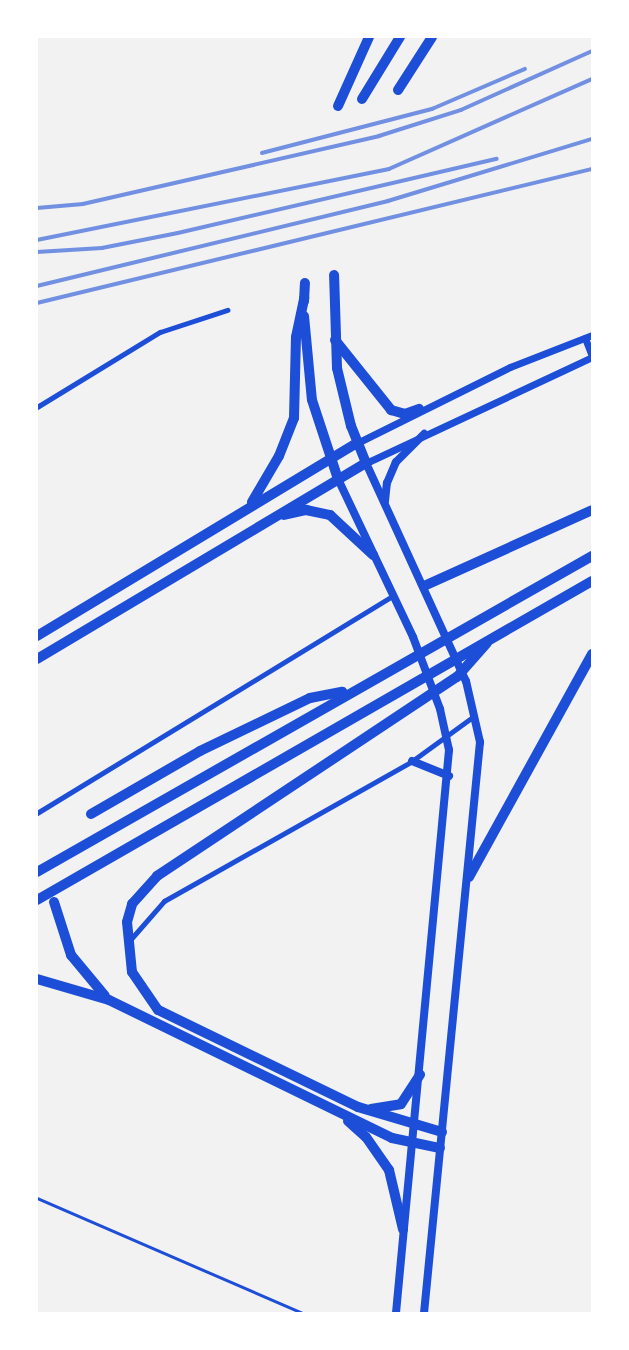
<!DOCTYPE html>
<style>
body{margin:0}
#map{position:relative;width:629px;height:1350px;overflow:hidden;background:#f2f2f2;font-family:"PT Serif",serif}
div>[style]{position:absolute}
.service>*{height:2.5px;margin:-1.25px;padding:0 1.25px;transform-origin:1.25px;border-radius:1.25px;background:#1d4ed8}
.minor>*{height:5px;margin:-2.5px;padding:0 2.5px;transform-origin:2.5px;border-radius:2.5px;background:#1d4ed8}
.tertiary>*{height:7px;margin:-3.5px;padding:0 3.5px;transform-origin:3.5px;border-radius:3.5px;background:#1d4ed8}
.secondary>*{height:8px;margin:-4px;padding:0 4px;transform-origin:4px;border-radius:4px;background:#1d4ed8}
.trunk>*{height:10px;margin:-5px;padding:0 5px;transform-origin:5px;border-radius:5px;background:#1d4ed8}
.motorway>*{height:10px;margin:-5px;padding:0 5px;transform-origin:5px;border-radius:5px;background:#1d4ed8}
.rail>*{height:3.5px;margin:-1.75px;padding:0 1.75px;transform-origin:1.75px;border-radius:1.75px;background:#7290e2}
span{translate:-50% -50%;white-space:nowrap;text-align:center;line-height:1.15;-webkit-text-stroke:5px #fff;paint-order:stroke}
.frame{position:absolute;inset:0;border:38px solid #fff;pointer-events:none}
</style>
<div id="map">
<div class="service">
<div style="left:37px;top:1198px;width:290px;rotate:23.4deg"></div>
</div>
<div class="minor">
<div style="left:37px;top:407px;width:144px;rotate:-31.4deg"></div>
<div style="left:160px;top:332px;width:71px;rotate:-18.2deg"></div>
<div style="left:37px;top:813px;width:417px;rotate:-31.4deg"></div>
<div style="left:130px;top:940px;width:52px;rotate:-48.9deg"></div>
<div style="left:164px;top:901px;width:285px;rotate:-29.4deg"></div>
<div style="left:412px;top:761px;width:77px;rotate:-36deg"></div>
</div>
<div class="tertiary">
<div style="left:585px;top:338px;width:19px;rotate:69deg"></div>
<div style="left:357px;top:443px;width:171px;rotate:-26.4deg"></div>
<div style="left:510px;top:367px;width:88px;rotate:-21.3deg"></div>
<div style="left:366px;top:463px;width:250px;rotate:-25.1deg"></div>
</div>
<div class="secondary">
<div style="left:366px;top:463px;width:240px;rotate:65.4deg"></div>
<div style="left:466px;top:681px;width:63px;rotate:77.1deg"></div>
<div style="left:480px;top:742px;width:574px;rotate:95.6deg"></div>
<div style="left:338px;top:479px;width:175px;rotate:64.6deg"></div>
<div style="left:413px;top:637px;width:77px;rotate:69.4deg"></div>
<div style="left:440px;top:709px;width:42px;rotate:77.6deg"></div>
<div style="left:449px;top:750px;width:565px;rotate:95.38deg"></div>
<div style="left:385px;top:501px;width:18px;rotate:-84deg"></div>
<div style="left:387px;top:483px;width:23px;rotate:-67deg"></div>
<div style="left:396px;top:462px;width:40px;rotate:-45deg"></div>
<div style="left:412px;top:761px;width:40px;rotate:22deg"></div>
</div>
<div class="trunk">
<div style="left:398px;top:90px;width:63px;rotate:-57.3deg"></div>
<div style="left:362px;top:99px;width:73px;rotate:-58.5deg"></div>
<div style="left:338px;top:106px;width:76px;rotate:-65.8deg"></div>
<div style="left:304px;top:301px;width:18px;rotate:-87deg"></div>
<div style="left:304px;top:316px;width:84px;rotate:84.6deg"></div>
<div style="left:312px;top:400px;width:83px;rotate:71.8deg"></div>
<div style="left:335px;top:340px;width:90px;rotate:51.3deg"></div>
<div style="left:391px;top:410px;width:15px;rotate:16deg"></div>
<div style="left:405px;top:414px;width:15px;rotate:-20deg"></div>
<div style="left:252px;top:502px;width:53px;rotate:-59.6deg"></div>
<div style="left:279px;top:456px;width:41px;rotate:-68.5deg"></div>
<div style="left:294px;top:418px;width:81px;rotate:-88.6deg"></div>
<div style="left:296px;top:337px;width:40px;rotate:-78deg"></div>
<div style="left:284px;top:515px;width:23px;rotate:-13deg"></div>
<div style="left:306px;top:510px;width:25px;rotate:12deg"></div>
<div style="left:330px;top:515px;width:59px;rotate:42.9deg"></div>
<div style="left:37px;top:636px;width:374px;rotate:-31.1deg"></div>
<div style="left:37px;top:659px;width:383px;rotate:-30.8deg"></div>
<div style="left:366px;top:463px;width:40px;rotate:-112deg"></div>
<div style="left:351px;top:426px;width:60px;rotate:-103.6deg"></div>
<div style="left:337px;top:368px;width:93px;rotate:-91.8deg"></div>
</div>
<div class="motorway">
<div style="left:424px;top:586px;width:184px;rotate:-24.3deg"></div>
<div style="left:91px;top:814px;width:126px;rotate:-30deg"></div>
<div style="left:200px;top:751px;width:122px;rotate:-25.7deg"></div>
<div style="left:310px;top:698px;width:33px;rotate:-11deg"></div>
<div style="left:37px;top:872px;width:639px;rotate:-29.66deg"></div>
<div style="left:469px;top:877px;width:255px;rotate:-61.1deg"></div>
<div style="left:37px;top:900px;width:640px;rotate:-29.89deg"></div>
<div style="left:54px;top:902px;width:56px;rotate:72.2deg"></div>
<div style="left:71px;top:955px;width:53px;rotate:50.3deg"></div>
<div style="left:37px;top:979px;width:75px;rotate:16.3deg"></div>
<div style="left:109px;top:1000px;width:315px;rotate:26deg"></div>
<div style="left:392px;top:1138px;width:49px;rotate:11.8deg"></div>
<div style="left:371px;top:1109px;width:30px;rotate:-9deg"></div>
<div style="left:401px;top:1104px;width:35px;rotate:-57deg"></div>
<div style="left:348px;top:1121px;width:24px;rotate:42deg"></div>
<div style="left:366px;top:1137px;width:40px;rotate:55.1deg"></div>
<div style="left:389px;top:1170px;width:61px;rotate:76.7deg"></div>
<div style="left:442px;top:1132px;width:88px;rotate:-163.4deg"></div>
<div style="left:358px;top:1107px;width:222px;rotate:-154.1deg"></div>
<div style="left:158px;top:1010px;width:46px;rotate:-124.4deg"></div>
<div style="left:132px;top:972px;width:50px;rotate:-95.7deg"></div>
<div style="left:127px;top:922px;width:19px;rotate:-74deg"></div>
<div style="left:132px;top:904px;width:38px;rotate:-48deg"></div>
<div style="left:157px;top:876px;width:360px;rotate:-33.6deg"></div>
<div style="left:457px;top:677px;width:45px;rotate:-48.6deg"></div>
</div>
<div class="rail">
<div style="left:262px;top:153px;width:176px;rotate:-14.5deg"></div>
<div style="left:432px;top:109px;width:101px;rotate:-23.3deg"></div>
<div style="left:37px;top:208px;width:46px;rotate:-5deg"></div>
<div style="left:83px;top:204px;width:304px;rotate:-12.9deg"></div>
<div style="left:379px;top:136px;width:86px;rotate:-17.6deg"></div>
<div style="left:461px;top:110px;width:144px;rotate:-24.2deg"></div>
<div style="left:37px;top:240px;width:359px;rotate:-11.4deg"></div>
<div style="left:389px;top:169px;width:222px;rotate:-23.9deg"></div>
<div style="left:37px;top:252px;width:65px;rotate:-3.5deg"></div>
<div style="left:102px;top:248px;width:77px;rotate:-11.2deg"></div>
<div style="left:178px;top:233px;width:327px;rotate:-13.1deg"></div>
<div style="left:37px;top:286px;width:361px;rotate:-13.6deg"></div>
<div style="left:388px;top:201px;width:213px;rotate:-16.9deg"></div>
<div style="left:37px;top:303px;width:571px;rotate:-13.57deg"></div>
</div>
<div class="frame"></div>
</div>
